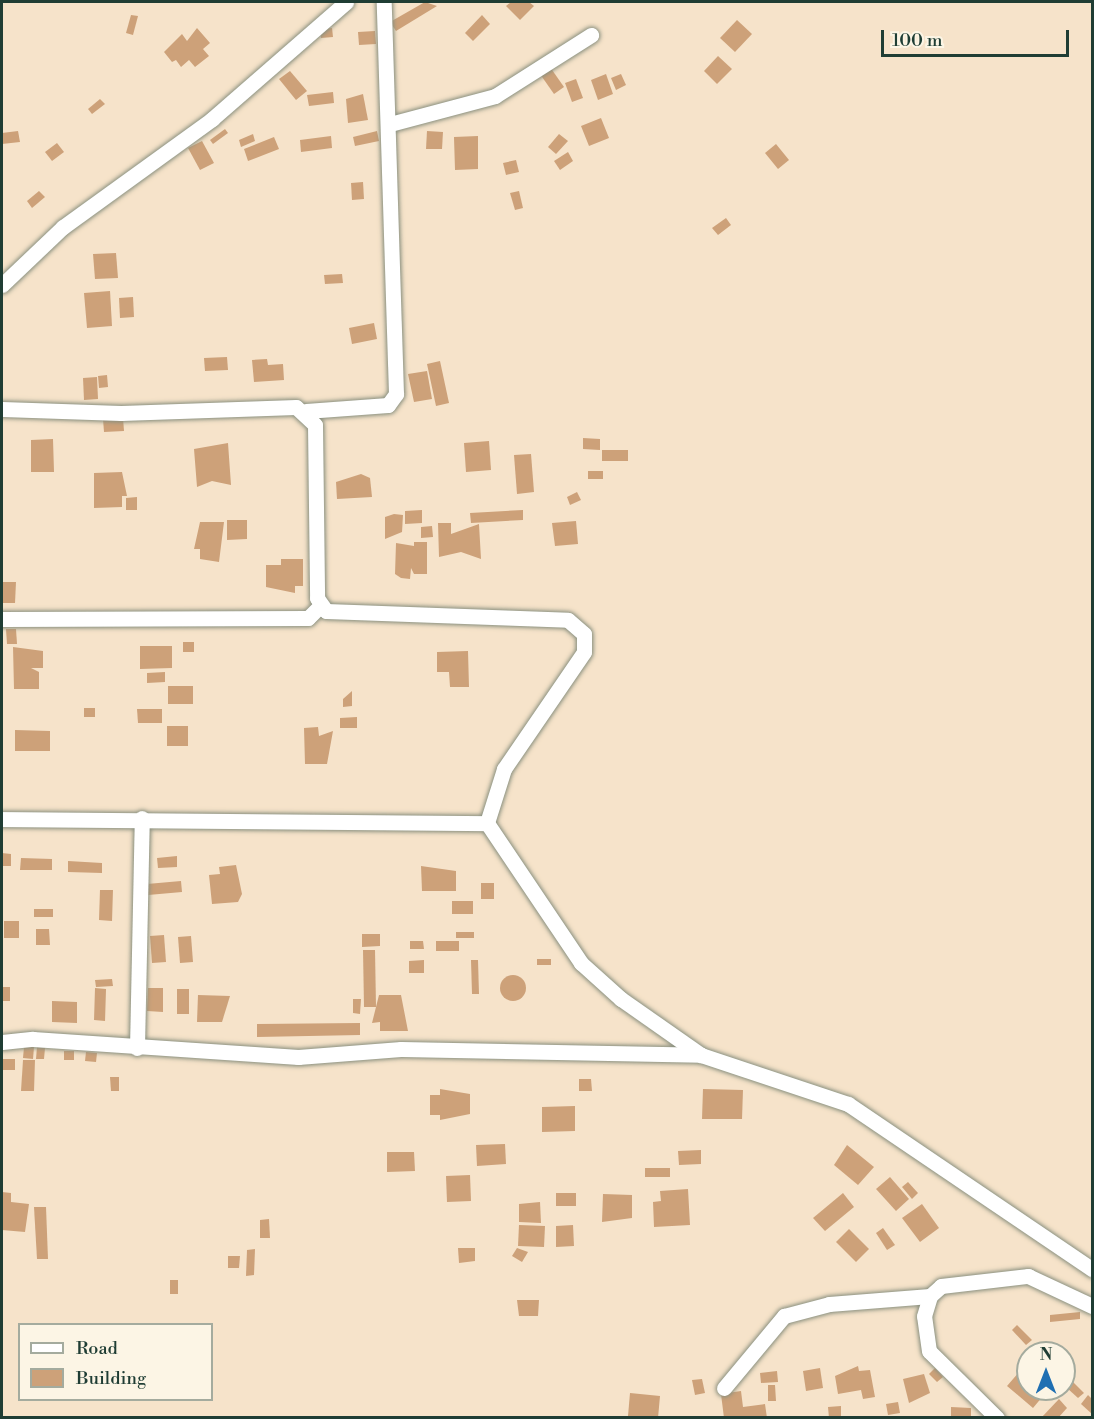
<!DOCTYPE html>
<style>
body{margin:0}
#map{position:relative;width:1094px;height:1419px;overflow:hidden;background:#f6e3ca;font-family:"Libre Bodoni",serif}
div>[style]{position:absolute}
.building>*{inset:0;background:#cda179}
.round{border-radius:50%}
.roads{filter:drop-shadow(0 0 2px #8a907f) drop-shadow(0 0 2px #8a907f)}
.minor>*{height:15px;margin:-7.5px;padding:0 7.5px;transform-origin:7.5px;border-radius:7.5px;background:#fff}
span{translate:-50% -50%;white-space:nowrap;text-align:center;line-height:1.15;-webkit-text-stroke:5px #fcf5e5;paint-order:stroke}
.frame{position:absolute;inset:0;border:3px solid #1f3d34;pointer-events:none}
.legend{position:absolute;left:18px;top:1323px;width:195px;height:78px;box-sizing:border-box;background:#fcf5e5;border:2px solid #a4ab9e;margin:0;padding:8px 10px;list-style:none;font-size:18px;color:#1f3d34}
.legend li{display:flex;align-items:center;gap:12px;height:30px}
.legend b{width:30px;border:2px solid #a4ab9e}
.north{position:absolute;left:1016px;top:1341px;width:60px;height:60px;box-sizing:border-box;background:#fcf5e5;border:2px solid #a4ab9e;border-radius:50%;rotate:0deg;font-size:16px;font-weight:700;line-height:24px;text-align:center;color:#1f3d34}
.north::after{content:'';display:block;margin:auto;width:21px;height:27px;background:#1f6fb2;clip-path:polygon(50% 0,100% 100%,50% 72%,0 100%)}
.scale{position:absolute;left:881px;top:30px;width:188px;height:27px;box-sizing:border-box;border:3px solid #1f3d34;border-top:0;padding-left:8px;font-size:18px;line-height:21px;white-space:nowrap;color:#1f3d34;-webkit-text-stroke:4px #fcf5e5;paint-order:stroke}
</style>
<div id="map">
<div class="building">
<div style="clip-path:polygon(425px 2px,437px 6px,396px 31px,390px 22px)"></div>
<div style="clip-path:polygon(511px 2px,529px 2px,534px 6px,520px 20px,506px 6px)"></div>
<div style="clip-path:polygon(131px 15px,138px 16px,133px 35px,126px 33px)"></div>
<div style="clip-path:polygon(482px 15px,490px 24px,473px 41px,465px 33px)"></div>
<div style="clip-path:polygon(737px 20px,752px 34px,735px 52px,720px 38px)"></div>
<div style="clip-path:polygon(197px 28px,210px 43px,203px 49px,209px 56px,195px 67px,189px 60px,181px 67px,176px 60px,172px 62px,164px 52px,182px 34px,187px 41px)"></div>
<div style="clip-path:polygon(332px 28px,333px 37px,321px 38px,320px 29px)"></div>
<div style="clip-path:polygon(375px 31px,376px 44px,359px 45px,358px 32px)"></div>
<div style="clip-path:polygon(718px 56px,732px 69px,717px 84px,704px 71px)"></div>
<div style="clip-path:polygon(550px 67px,564px 87px,554px 94px,540px 74px)"></div>
<div style="clip-path:polygon(290px 71px,307px 91px,296px 100px,279px 79px)"></div>
<div style="clip-path:polygon(606px 74px,613px 94px,598px 100px,591px 80px)"></div>
<div style="clip-path:polygon(621px 74px,626px 85px,616px 90px,611px 78px)"></div>
<div style="clip-path:polygon(576px 79px,583px 98px,572px 102px,565px 83px)"></div>
<div style="clip-path:polygon(333px 92px,334px 103px,309px 106px,307px 95px)"></div>
<div style="clip-path:polygon(363px 94px,368px 120px,348px 123px,346px 99px)"></div>
<div style="clip-path:polygon(100px 99px,105px 104px,92px 114px,88px 109px)"></div>
<div style="clip-path:polygon(601px 118px,609px 138px,589px 146px,581px 126px)"></div>
<div style="clip-path:polygon(225px 129px,228px 133px,213px 144px,210px 140px)"></div>
<div style="clip-path:polygon(18px 131px,20px 142px,2px 144px,2px 133px)"></div>
<div style="clip-path:polygon(377px 131px,379px 141px,355px 146px,353px 137px)"></div>
<div style="clip-path:polygon(427px 131px,443px 132px,442px 149px,426px 149px)"></div>
<div style="clip-path:polygon(253px 134px,255px 141px,241px 147px,239px 140px)"></div>
<div style="clip-path:polygon(559px 134px,568px 141px,556px 154px,548px 147px)"></div>
<div style="clip-path:polygon(331px 136px,332px 148px,301px 152px,300px 140px)"></div>
<div style="clip-path:polygon(478px 136px,478px 169px,455px 170px,454px 137px)"></div>
<div style="clip-path:polygon(274px 137px,279px 149px,248px 161px,244px 149px)"></div>
<div style="clip-path:polygon(202px 141px,214px 163px,200px 170px,188px 148px)"></div>
<div style="clip-path:polygon(57px 143px,64px 152px,52px 161px,45px 152px)"></div>
<div style="clip-path:polygon(776px 144px,789px 160px,778px 169px,765px 153px)"></div>
<div style="clip-path:polygon(568px 152px,573px 161px,560px 170px,554px 161px)"></div>
<div style="clip-path:polygon(516px 160px,519px 172px,506px 175px,503px 163px)"></div>
<div style="clip-path:polygon(363px 182px,364px 199px,352px 200px,351px 183px)"></div>
<div style="clip-path:polygon(39px 191px,45px 197px,32px 208px,27px 201px)"></div>
<div style="clip-path:polygon(519px 191px,523px 208px,515px 210px,510px 193px)"></div>
<div style="clip-path:polygon(726px 218px,731px 225px,718px 235px,712px 228px)"></div>
<div style="clip-path:polygon(116px 253px,118px 278px,95px 279px,93px 254px)"></div>
<div style="clip-path:polygon(342px 274px,343px 283px,325px 284px,324px 275px)"></div>
<div style="clip-path:polygon(110px 291px,112px 326px,87px 328px,84px 293px)"></div>
<div style="clip-path:polygon(133px 297px,134px 317px,120px 318px,119px 298px)"></div>
<div style="clip-path:polygon(374px 323px,377px 339px,352px 344px,349px 328px)"></div>
<div style="clip-path:polygon(227px 357px,228px 370px,205px 371px,204px 358px)"></div>
<div style="clip-path:polygon(267px 359px,268px 365px,283px 364px,284px 380px,254px 382px,252px 360px)"></div>
<div style="clip-path:polygon(440px 361px,449px 403px,436px 406px,427px 364px)"></div>
<div style="clip-path:polygon(427px 371px,432px 399px,414px 402px,408px 374px)"></div>
<div style="clip-path:polygon(107px 375px,108px 387px,99px 388px,98px 376px)"></div>
<div style="clip-path:polygon(97px 377px,98px 399px,84px 400px,83px 378px)"></div>
<div style="clip-path:polygon(123px 418px,124px 431px,104px 432px,103px 419px)"></div>
<div style="clip-path:polygon(583px 438px,600px 439px,600px 450px,583px 449px)"></div>
<div style="clip-path:polygon(53px 439px,54px 472px,31px 472px,31px 440px)"></div>
<div style="clip-path:polygon(489px 441px,491px 470px,466px 472px,464px 443px)"></div>
<div style="clip-path:polygon(228px 443px,231px 485px,212px 481px,197px 487px,194px 449px)"></div>
<div style="clip-path:polygon(602px 450px,628px 450px,628px 461px,602px 461px)"></div>
<div style="clip-path:polygon(531px 454px,534px 492px,517px 494px,514px 455px)"></div>
<div style="clip-path:polygon(588px 471px,603px 471px,603px 479px,588px 479px)"></div>
<div style="clip-path:polygon(122px 472px,127px 496px,122px 496px,122px 507px,94px 508px,94px 473px)"></div>
<div style="clip-path:polygon(361px 474px,370px 478px,372px 497px,337px 499px,336px 482px)"></div>
<div style="clip-path:polygon(577px 492px,581px 500px,570px 505px,567px 497px)"></div>
<div style="clip-path:polygon(137px 497px,137px 510px,126px 510px,126px 498px)"></div>
<div style="clip-path:polygon(422px 510px,422px 523px,405px 524px,405px 511px)"></div>
<div style="clip-path:polygon(523px 510px,523px 520px,471px 523px,470px 513px)"></div>
<div style="clip-path:polygon(394px 514px,403px 515px,402px 532px,385px 539px,385px 517px)"></div>
<div style="clip-path:polygon(227px 520px,247px 520px,247px 539px,227px 540px)"></div>
<div style="clip-path:polygon(576px 521px,578px 544px,555px 546px,552px 523px)"></div>
<div style="clip-path:polygon(200px 522px,224px 522px,219px 562px,200px 559px,200px 549px,194px 549px)"></div>
<div style="clip-path:polygon(438px 523px,451px 523px,451px 534px,479px 524px,481px 559px,461px 552px,439px 557px)"></div>
<div style="clip-path:polygon(432px 526px,433px 537px,421px 538px,421px 527px)"></div>
<div style="clip-path:polygon(414px 542px,427px 542px,427px 574px,414px 574px,411px 568px,410px 579px,401px 578px,395px 574px,396px 543px,414px 546px)"></div>
<div style="clip-path:polygon(281px 559px,303px 559px,303px 586px,295px 586px,295px 593px,266px 587px,266px 565px,281px 565px)"></div>
<div style="clip-path:polygon(2px 582px,16px 582px,15px 603px,2px 603px)"></div>
<div style="clip-path:polygon(6px 629px,16px 629px,17px 644px,7px 644px)"></div>
<div style="clip-path:polygon(183px 642px,194px 642px,194px 652px,183px 652px)"></div>
<div style="clip-path:polygon(140px 646px,172px 646px,172px 668px,140px 669px)"></div>
<div style="clip-path:polygon(13px 647px,43px 651px,43px 668px,31px 668px,39px 672px,39px 689px,14px 689px)"></div>
<div style="clip-path:polygon(468px 651px,469px 687px,450px 687px,449px 672px,437px 672px,437px 652px)"></div>
<div style="clip-path:polygon(165px 672px,165px 682px,147px 683px,147px 673px)"></div>
<div style="clip-path:polygon(168px 686px,193px 686px,193px 704px,168px 704px)"></div>
<div style="clip-path:polygon(352px 691px,352px 706px,343px 707px,343px 699px)"></div>
<div style="clip-path:polygon(84px 708px,95px 708px,95px 717px,84px 717px)"></div>
<div style="clip-path:polygon(137px 709px,162px 709px,162px 723px,138px 723px)"></div>
<div style="clip-path:polygon(357px 717px,357px 728px,340px 728px,340px 718px)"></div>
<div style="clip-path:polygon(167px 726px,188px 726px,188px 746px,167px 746px)"></div>
<div style="clip-path:polygon(318px 727px,319px 736px,333px 731px,327px 764px,305px 764px,304px 728px)"></div>
<div style="clip-path:polygon(15px 730px,50px 731px,50px 751px,15px 751px)"></div>
<div style="clip-path:polygon(2px 853px,11px 854px,11px 866px,2px 866px)"></div>
<div style="clip-path:polygon(177px 856px,177px 867px,158px 868px,157px 858px)"></div>
<div style="clip-path:polygon(21px 858px,52px 859px,52px 870px,20px 870px)"></div>
<div style="clip-path:polygon(68px 861px,102px 863px,102px 873px,68px 872px)"></div>
<div style="clip-path:polygon(236px 865px,242px 894px,238px 902px,212px 904px,209px 875px,220px 874px,219px 867px)"></div>
<div style="clip-path:polygon(421px 866px,456px 871px,456px 891px,422px 891px)"></div>
<div style="clip-path:polygon(181px 881px,182px 892px,148px 895px,147px 884px)"></div>
<div style="clip-path:polygon(481px 883px,494px 883px,494px 899px,481px 899px)"></div>
<div style="clip-path:polygon(100px 890px,113px 890px,112px 921px,99px 920px)"></div>
<div style="clip-path:polygon(452px 901px,473px 901px,473px 914px,452px 914px)"></div>
<div style="clip-path:polygon(34px 909px,53px 909px,53px 917px,34px 917px)"></div>
<div style="clip-path:polygon(4px 921px,19px 921px,19px 938px,4px 938px)"></div>
<div style="clip-path:polygon(36px 929px,49px 929px,50px 945px,36px 945px)"></div>
<div style="clip-path:polygon(456px 932px,474px 932px,474px 938px,456px 938px)"></div>
<div style="clip-path:polygon(362px 934px,380px 934px,380px 946px,362px 947px)"></div>
<div style="clip-path:polygon(164px 935px,166px 962px,152px 963px,150px 936px)"></div>
<div style="clip-path:polygon(191px 936px,193px 962px,180px 963px,178px 937px)"></div>
<div style="clip-path:polygon(410px 941px,423px 941px,424px 949px,410px 949px)"></div>
<div style="clip-path:polygon(436px 941px,459px 941px,459px 951px,436px 951px)"></div>
<div style="clip-path:polygon(363px 950px,375px 950px,376px 1007px,364px 1007px)"></div>
<div style="clip-path:polygon(537px 959px,551px 959px,551px 965px,537px 965px)"></div>
<div style="clip-path:polygon(424px 960px,424px 973px,409px 973px,409px 961px)"></div>
<div style="clip-path:polygon(471px 960px,478px 960px,479px 994px,472px 994px)"></div>
<div class="round" style="left:500px;top:975px;width:26px;height:26px"></div>
<div style="clip-path:polygon(112px 979px,113px 986px,96px 987px,95px 980px)"></div>
<div style="clip-path:polygon(2px 987px,10px 987px,10px 1001px,2px 1001px)"></div>
<div style="clip-path:polygon(95px 988px,106px 989px,105px 1021px,94px 1020px)"></div>
<div style="clip-path:polygon(148px 988px,163px 988px,163px 1012px,147px 1011px)"></div>
<div style="clip-path:polygon(177px 989px,189px 989px,189px 1014px,177px 1014px)"></div>
<div style="clip-path:polygon(198px 995px,230px 996px,222px 1022px,197px 1022px)"></div>
<div style="clip-path:polygon(379px 995px,401px 995px,408px 1031px,380px 1031px,380px 1022px,372px 1023px)"></div>
<div style="clip-path:polygon(353px 999px,361px 999px,360px 1014px,353px 1013px)"></div>
<div style="clip-path:polygon(52px 1001px,77px 1002px,77px 1023px,52px 1022px)"></div>
<div style="clip-path:polygon(360px 1023px,360px 1035px,257px 1037px,257px 1024px)"></div>
<div style="clip-path:polygon(24px 1047px,34px 1047px,33px 1059px,23px 1058px)"></div>
<div style="clip-path:polygon(37px 1047px,45px 1048px,44px 1059px,36px 1059px)"></div>
<div style="clip-path:polygon(64px 1051px,74px 1051px,74px 1060px,64px 1060px)"></div>
<div style="clip-path:polygon(86px 1052px,97px 1053px,96px 1062px,85px 1061px)"></div>
<div style="clip-path:polygon(2px 1059px,15px 1059px,15px 1070px,2px 1070px)"></div>
<div style="clip-path:polygon(23px 1060px,35px 1060px,34px 1091px,21px 1091px)"></div>
<div style="clip-path:polygon(110px 1077px,119px 1077px,119px 1091px,111px 1091px)"></div>
<div style="clip-path:polygon(579px 1079px,591px 1079px,592px 1091px,579px 1091px)"></div>
<div style="clip-path:polygon(440px 1089px,470px 1094px,470px 1114px,440px 1120px,440px 1115px,430px 1115px,430px 1095px,440px 1095px)"></div>
<div style="clip-path:polygon(703px 1089px,743px 1090px,742px 1119px,702px 1119px)"></div>
<div style="clip-path:polygon(575px 1106px,575px 1131px,542px 1132px,542px 1107px)"></div>
<div style="clip-path:polygon(505px 1144px,506px 1164px,477px 1166px,476px 1145px)"></div>
<div style="clip-path:polygon(847px 1145px,874px 1167px,858px 1185px,834px 1165px)"></div>
<div style="clip-path:polygon(701px 1150px,701px 1164px,679px 1165px,678px 1151px)"></div>
<div style="clip-path:polygon(387px 1152px,414px 1152px,415px 1171px,387px 1172px)"></div>
<div style="clip-path:polygon(645px 1168px,670px 1168px,670px 1177px,645px 1177px)"></div>
<div style="clip-path:polygon(470px 1175px,471px 1201px,447px 1202px,446px 1176px)"></div>
<div style="clip-path:polygon(890px 1177px,909px 1199px,896px 1211px,876px 1189px)"></div>
<div style="clip-path:polygon(908px 1182px,918px 1193px,912px 1199px,902px 1187px)"></div>
<div style="clip-path:polygon(688px 1189px,690px 1225px,654px 1227px,653px 1202px,661px 1201px,660px 1191px)"></div>
<div style="clip-path:polygon(2px 1192px,11px 1193px,11px 1202px,29px 1204px,25px 1232px,2px 1230px)"></div>
<div style="clip-path:polygon(556px 1193px,576px 1193px,576px 1206px,556px 1206px)"></div>
<div style="clip-path:polygon(843px 1193px,854px 1207px,825px 1231px,813px 1218px)"></div>
<div style="clip-path:polygon(603px 1194px,632px 1195px,632px 1218px,602px 1222px)"></div>
<div style="clip-path:polygon(540px 1202px,541px 1223px,519px 1222px,519px 1204px)"></div>
<div style="clip-path:polygon(922px 1204px,939px 1228px,920px 1242px,902px 1218px)"></div>
<div style="clip-path:polygon(34px 1207px,46px 1207px,48px 1259px,37px 1259px)"></div>
<div style="clip-path:polygon(269px 1219px,270px 1238px,260px 1238px,260px 1220px)"></div>
<div style="clip-path:polygon(519px 1225px,545px 1226px,544px 1247px,518px 1246px)"></div>
<div style="clip-path:polygon(573px 1225px,574px 1246px,556px 1247px,556px 1226px)"></div>
<div style="clip-path:polygon(883px 1228px,895px 1245px,887px 1250px,876px 1233px)"></div>
<div style="clip-path:polygon(849px 1229px,869px 1249px,856px 1262px,836px 1242px)"></div>
<div style="clip-path:polygon(458px 1248px,475px 1248px,475px 1261px,459px 1263px)"></div>
<div style="clip-path:polygon(517px 1248px,528px 1252px,522px 1262px,512px 1256px)"></div>
<div style="clip-path:polygon(255px 1249px,254px 1275px,246px 1276px,247px 1250px)"></div>
<div style="clip-path:polygon(228px 1256px,240px 1256px,239px 1268px,228px 1268px)"></div>
<div style="clip-path:polygon(170px 1280px,178px 1280px,178px 1294px,170px 1294px)"></div>
<div style="clip-path:polygon(517px 1300px,539px 1300px,538px 1316px,519px 1316px)"></div>
<div style="clip-path:polygon(1080px 1312px,1080px 1319px,1050px 1322px,1050px 1315px)"></div>
<div style="clip-path:polygon(1017px 1325px,1032px 1340px,1026px 1345px,1012px 1330px)"></div>
<div style="clip-path:polygon(858px 1366px,859px 1371px,870px 1370px,875px 1397px,863px 1399px,861px 1390px,838px 1394px,835px 1376px)"></div>
<div style="clip-path:polygon(820px 1368px,823px 1388px,806px 1391px,803px 1371px)"></div>
<div style="clip-path:polygon(935px 1368px,943px 1377px,937px 1382px,929px 1374px)"></div>
<div style="clip-path:polygon(777px 1371px,778px 1382px,761px 1383px,760px 1373px)"></div>
<div style="clip-path:polygon(1020px 1371px,1028px 1378px,1028px 1389px,1040px 1389px,1043px 1396px,1033px 1408px,1007px 1386px)"></div>
<div style="clip-path:polygon(924px 1374px,930px 1393px,909px 1403px,903px 1379px)"></div>
<div style="clip-path:polygon(702px 1379px,705px 1393px,695px 1395px,692px 1380px)"></div>
<div style="clip-path:polygon(1073px 1382px,1084px 1393px,1078px 1398px,1067px 1388px)"></div>
<div style="clip-path:polygon(768px 1385px,775px 1385px,776px 1401px,768px 1401px)"></div>
<div style="clip-path:polygon(741px 1391px,743px 1407px,765px 1404px,767px 1418px,724px 1418px,721px 1394px)"></div>
<div style="clip-path:polygon(630px 1393px,660px 1396px,658px 1418px,628px 1416px)"></div>
<div style="clip-path:polygon(1088px 1395px,1092px 1399px,1092px 1414px,1081px 1404px)"></div>
<div style="clip-path:polygon(1059px 1399px,1067px 1408px,1058px 1418px,1041px 1418px)"></div>
<div style="clip-path:polygon(898px 1402px,900px 1413px,888px 1415px,886px 1404px)"></div>
<div style="clip-path:polygon(841px 1406px,841px 1418px,829px 1418px,828px 1407px)"></div>
<div style="clip-path:polygon(951px 1407px,971px 1408px,971px 1416px,951px 1416px)"></div>
</div>
<div class="roads">
<div class="minor">
<div style="left:390px;top:124px;width:109px;rotate:-14.9deg"></div>
<div style="left:495px;top:96px;width:114px;rotate:-32.4deg"></div>
<div style="left:2px;top:285px;width:84px;rotate:-43.6deg"></div>
<div style="left:63px;top:227px;width:184px;rotate:-35.9deg"></div>
<div style="left:212px;top:119px;width:178px;rotate:-41.1deg"></div>
<div style="left:2px;top:409px;width:119px;rotate:1.9deg"></div>
<div style="left:121px;top:413px;width:175px;rotate:-2deg"></div>
<div style="left:296px;top:407px;width:26px;rotate:43deg"></div>
<div style="left:315px;top:425px;width:173px;rotate:89.3deg"></div>
<div style="left:317px;top:598px;width:16px;rotate:55deg"></div>
<div style="left:326px;top:611px;width:242px;rotate:2.1deg"></div>
<div style="left:568px;top:620px;width:21px;rotate:41deg"></div>
<div style="left:584px;top:634px;width:18px;rotate:90deg"></div>
<div style="left:584px;top:652px;width:142px;rotate:124.4deg"></div>
<div style="left:504px;top:769px;width:57px;rotate:107.5deg"></div>
<div style="left:306px;top:411px;width:82px;rotate:-4.2deg"></div>
<div style="left:388px;top:405px;width:14px;rotate:-54deg"></div>
<div style="left:396px;top:394px;width:392px;rotate:-91.8deg"></div>
<div style="left:2px;top:619px;width:306px;rotate:-0.2deg"></div>
<div style="left:308px;top:618px;width:17px;rotate:-45deg"></div>
<div style="left:2px;top:819px;width:485px;rotate:0.5deg"></div>
<div style="left:487px;top:823px;width:169px;rotate:56.1deg"></div>
<div style="left:581px;top:963px;width:54px;rotate:42deg"></div>
<div style="left:621px;top:999px;width:98px;rotate:35deg"></div>
<div style="left:2px;top:1042px;width:31px;rotate:-6deg"></div>
<div style="left:33px;top:1039px;width:266px;rotate:3.9deg"></div>
<div style="left:298px;top:1057px;width:103px;rotate:-4.4deg"></div>
<div style="left:401px;top:1049px;width:300px;rotate:1.1deg"></div>
<div style="left:701px;top:1055px;width:155px;rotate:18.4deg"></div>
<div style="left:848px;top:1104px;width:295px;rotate:34.1deg"></div>
<div style="left:137px;top:1048px;width:230px;rotate:-88.8deg"></div>
<div style="left:724px;top:1388px;width:94px;rotate:-50.2deg"></div>
<div style="left:784px;top:1316px;width:47px;rotate:-14.9deg"></div>
<div style="left:829px;top:1304px;width:101px;rotate:-4.5deg"></div>
<div style="left:997px;top:1418px;width:95px;rotate:-135.4deg"></div>
<div style="left:929px;top:1351px;width:35px;rotate:-98deg"></div>
<div style="left:924px;top:1316px;width:21px;rotate:-73deg"></div>
<div style="left:930px;top:1296px;width:15px;rotate:-42deg"></div>
<div style="left:941px;top:1286px;width:88px;rotate:-6.6deg"></div>
<div style="left:1028px;top:1276px;width:71px;rotate:25.1deg"></div>
</div>
</div>
<div class="frame"></div>
<ul class="legend">
<li><b style="height:8px;background:#fff"></b>Road</li>
<li><b style="height:16px;background:#cda179"></b>Building</li>
</ul>
<div class="north">N</div>
<div class="scale">100 m</div>
</div>
